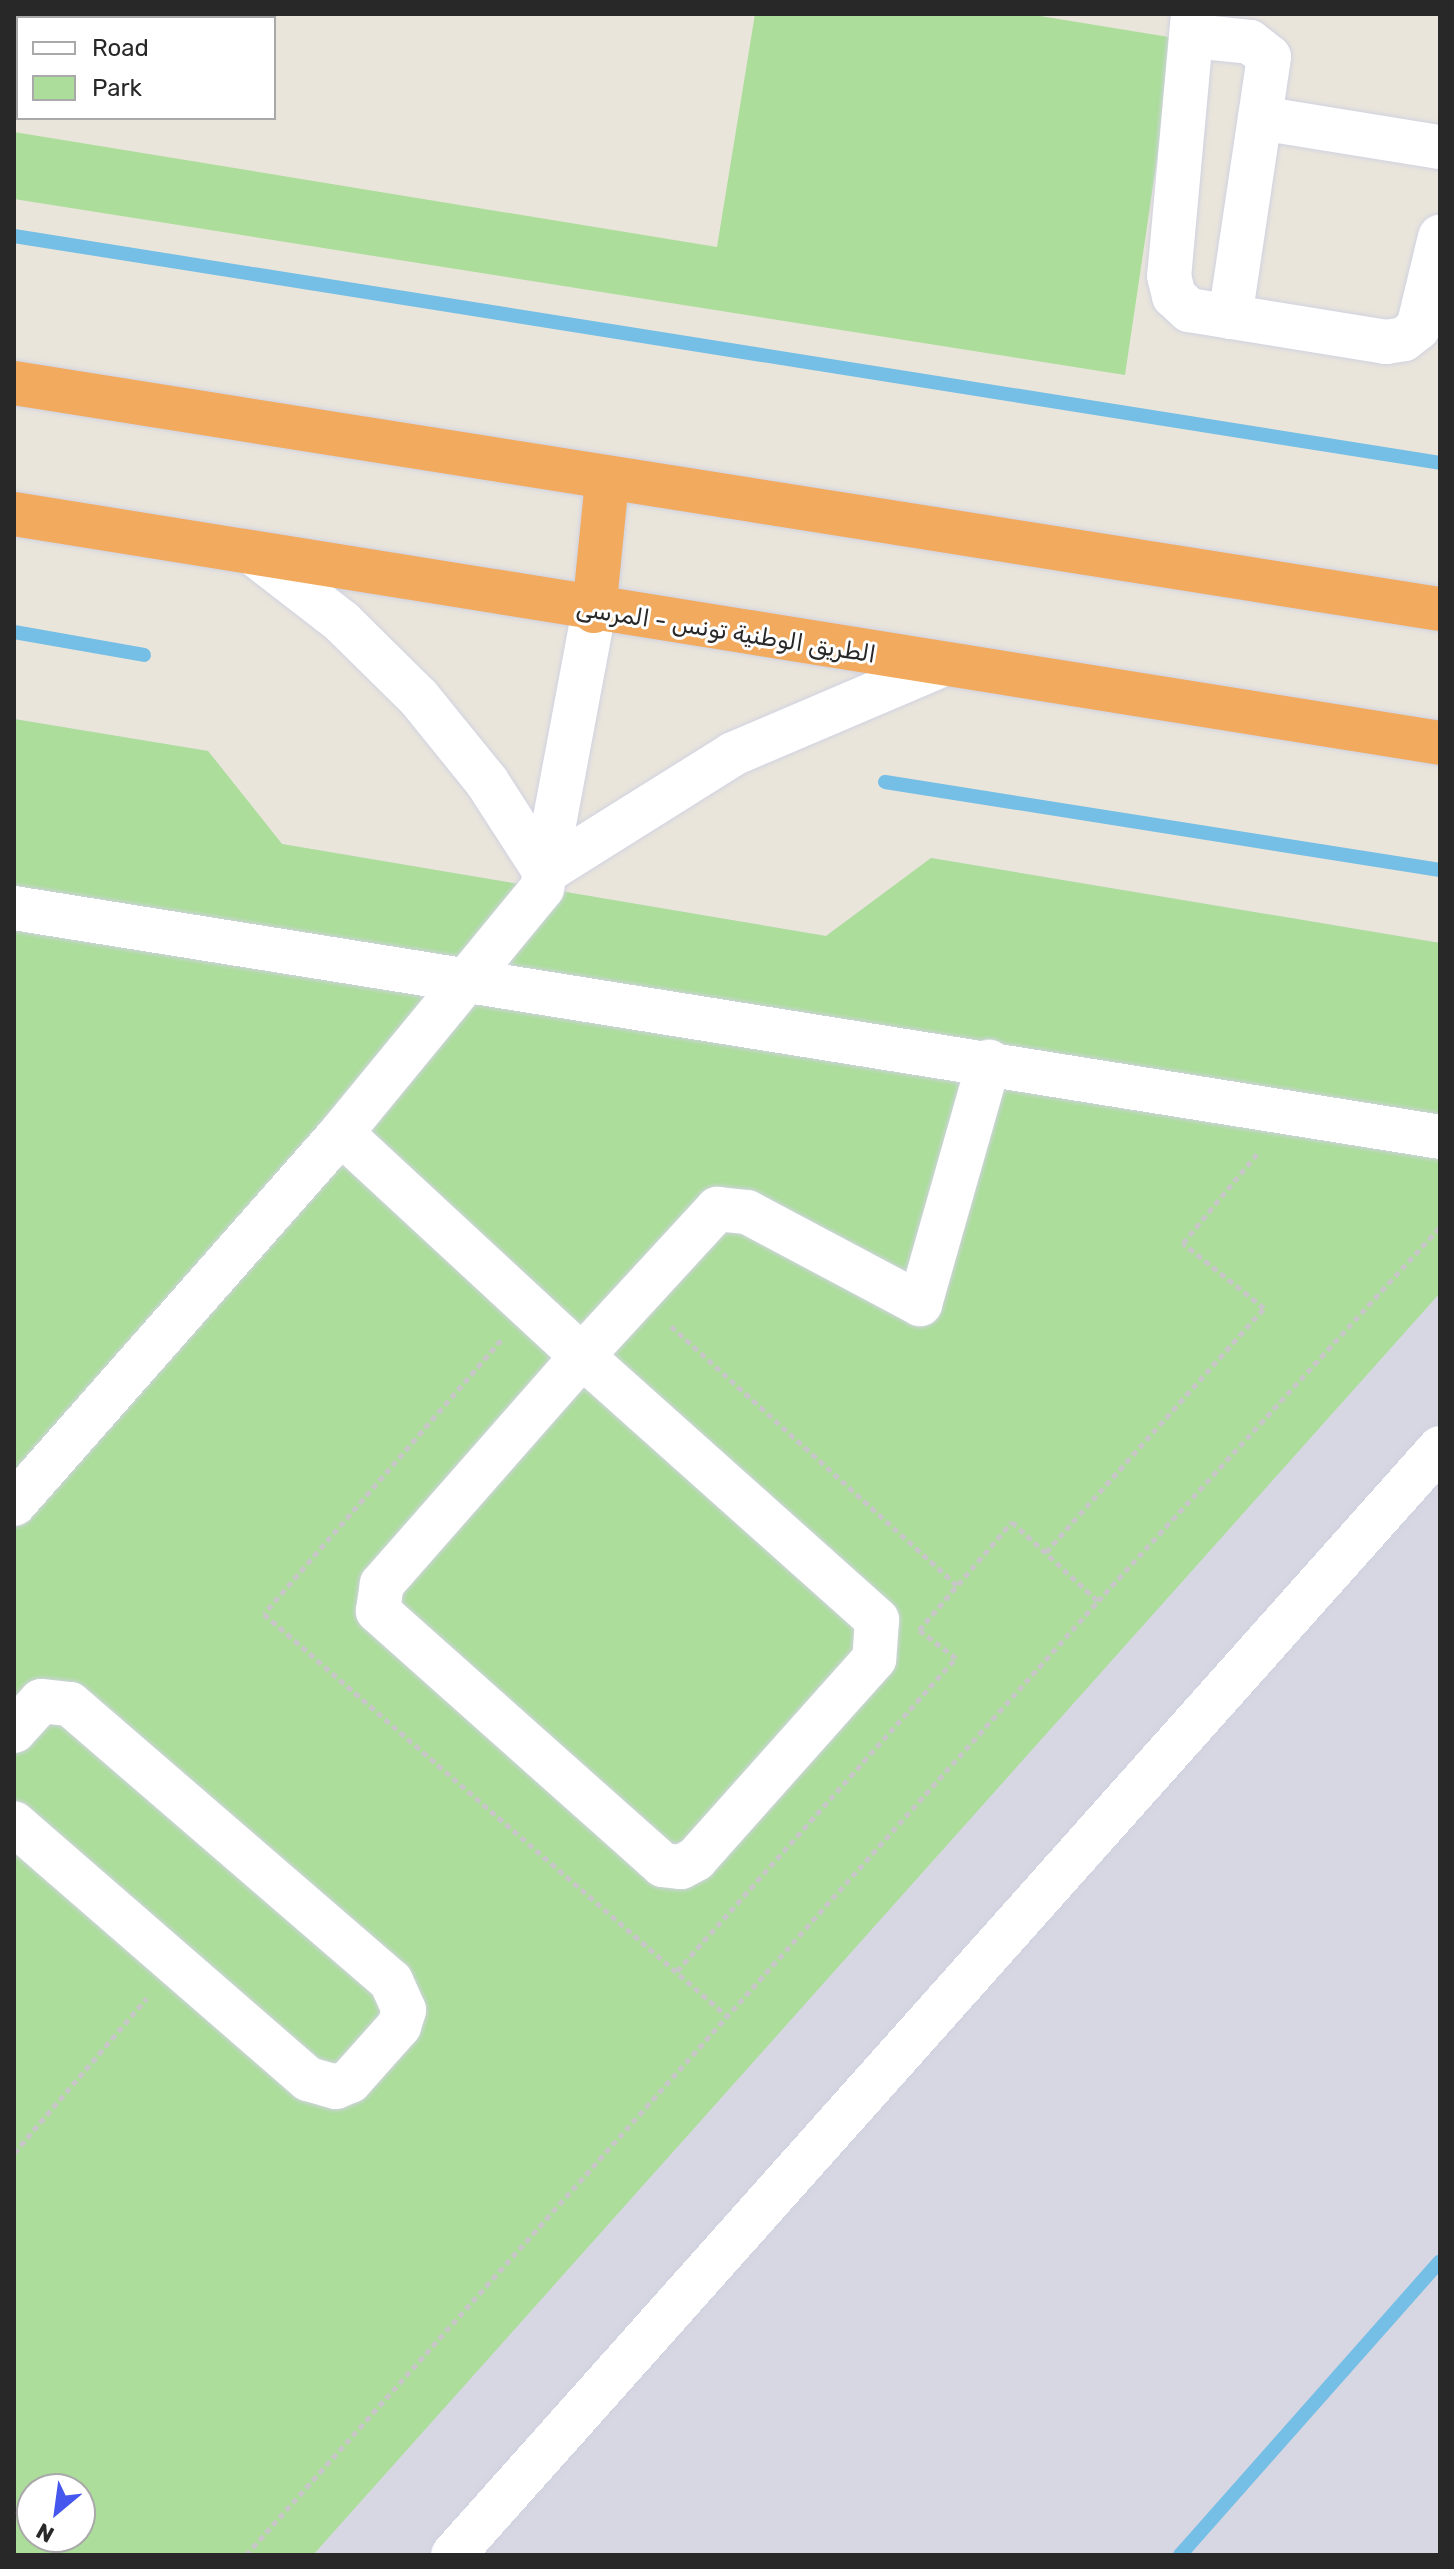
<!DOCTYPE html>
<meta charset="utf-8">
<style>
body{margin:0}
#map{position:relative;width:1454px;height:2569px;overflow:hidden;background:#eae5db;font-family:Rubik,"Noto Sans Arabic",sans-serif}
div>[style]{position:absolute}
.airport>*{inset:0;background:#d6d7e2}
.green>*{inset:0;background:#acdd9b}
.stream>*{height:14px;margin:-7px;padding:0 7px;transform-origin:7px;border-radius:7px;background:#75bee5}
.path>*{height:5px;margin-top:-2.5px;transform-origin:0;background:repeating-linear-gradient(90deg,#c7c7c7 0 6px,transparent 0 10px)}
.roads{filter:drop-shadow(0 0 2px #d0d2e0) drop-shadow(0 0 2px #d0d2e0)}
.minor>*{height:44px;margin:-22px;padding:0 22px;transform-origin:22px;border-radius:22px;background:#fff}
.highway>*{height:44px;margin:-22px;padding:0 22px;transform-origin:22px;border-radius:22px;background:#f2aa5e}
span{translate:-50% -50%;white-space:nowrap;text-align:center;line-height:1.15;-webkit-text-stroke:6px #fff;paint-order:stroke}
.street-label{font-size:24px;color:#282828}
.frame{position:absolute;inset:0;border:16px solid #282828;pointer-events:none}
.legend{position:absolute;left:16px;top:16px;width:260px;height:104px;box-sizing:border-box;background:#fff;border:2px solid #a9a9a9;margin:0;padding:10px 14px;list-style:none;font-size:24px;color:#282828}
.legend li{display:flex;align-items:center;gap:16px;height:40px}
.legend b{width:40px;border:2px solid #a9a9a9}
.north{position:absolute;left:16px;top:2473px;width:80px;height:80px;box-sizing:border-box;background:#fff;border:2px solid #a9a9a9;border-radius:50%;rotate:209deg;font-size:22px;font-weight:700;line-height:32px;text-align:center;color:#282828}
.north::after{content:'';display:block;margin:auto;width:28px;height:36px;background:#4557ec;clip-path:polygon(50% 0,100% 100%,50% 72%,0 100%)}
</style>
<div id="map">
<div class="airport">
<div style="clip-path:polygon(evenodd,14px 719px,208px 751px,282px 844px,826px 936px,931px 858px,1440px 943px,1440px 2555px,14px 2555px,14px 719px,32px 2489px,80px 2489px,80px 2537px,32px 2537px,32px 2489px)"></div>
</div>
<div class="green">
<div style="clip-path:polygon(755px 14px,1028px 14px,1175px 38px,1125px 375px,14px 199px,14px 132px,717px 247px)"></div>
<div style="clip-path:polygon(evenodd,14px 719px,208px 751px,282px 844px,826px 936px,931px 858px,1440px 943px,1440px 1293px,313px 2555px,14px 2555px,14px 719px,32px 2489px,80px 2489px,80px 2537px,32px 2537px,32px 2489px)"></div>
</div>
<div class="stream">
<div style="left:14px;top:236px;width:1444px;rotate:9.04deg"></div>
<div style="left:14px;top:632px;width:132px;rotate:10deg"></div>
<div style="left:885px;top:782px;width:562px;rotate:9.01deg"></div>
<div style="left:1180px;top:2555px;width:392px;rotate:-48.5deg"></div>
</div>
<div class="path">
<div style="left:671px;top:1326px;width:387px;rotate:42.2deg"></div>
<div style="left:501px;top:1340px;width:362px;rotate:130.9deg"></div>
<div style="left:264px;top:1614px;width:613px;rotate:40.97deg"></div>
<div style="left:1046px;top:1552px;width:327px;rotate:-48.2deg"></div>
<div style="left:1264px;top:1308px;width:104px;rotate:-141.3deg"></div>
<div style="left:1183px;top:1243px;width:116px;rotate:-50.3deg"></div>
<div style="left:677px;top:1971px;width:419px;rotate:-48.3deg"></div>
<div style="left:956px;top:1658px;width:46px;rotate:-142.9deg"></div>
<div style="left:919px;top:1630px;width:143px;rotate:-49.3deg"></div>
<div style="left:1012px;top:1522px;width:117px;rotate:42.6deg"></div>
<div style="left:14px;top:2153px;width:204px;rotate:-49.4deg"></div>
<div style="left:246px;top:2555px;width:1279px;rotate:-48.23deg"></div>
<div style="left:1098px;top:1601px;width:507px;rotate:-47.56deg"></div>
</div>
<div class="roads">
<div class="minor">
<div style="left:1193px;top:14px;width:263px;rotate:95.2deg"></div>
<div style="left:1169px;top:276px;width:21px;rotate:76deg"></div>
<div style="left:1174px;top:296px;width:21px;rotate:43deg"></div>
<div style="left:1189px;top:310px;width:200px;rotate:9.2deg"></div>
<div style="left:1386px;top:342px;width:18px;rotate:-9deg"></div>
<div style="left:1404px;top:339px;width:18px;rotate:-38deg"></div>
<div style="left:1418px;top:328px;width:94px;rotate:-76.4deg"></div>
<div style="left:1193px;top:36px;width:57px;rotate:6deg"></div>
<div style="left:1250px;top:42px;width:24px;rotate:38deg"></div>
<div style="left:1269px;top:57px;width:263px;rotate:98.5deg"></div>
<div style="left:1260px;top:118px;width:182px;rotate:9.2deg"></div>
<div style="left:257px;top:556px;width:108px;rotate:37.8deg"></div>
<div style="left:342px;top:622px;width:108px;rotate:44.6deg"></div>
<div style="left:419px;top:698px;width:108px;rotate:51deg"></div>
<div style="left:487px;top:782px;width:107px;rotate:57.2deg"></div>
<div style="left:545px;top:872px;width:222px;rotate:-32.1deg"></div>
<div style="left:733px;top:754px;width:222px;rotate:-23.1deg"></div>
<div style="left:14px;top:908px;width:1444px;rotate:9.12deg"></div>
<div style="left:341px;top:1133px;width:328px;rotate:42.8deg"></div>
<div style="left:582px;top:1356px;width:200px;rotate:-47.4deg"></div>
<div style="left:717px;top:1209px;width:30px;rotate:6deg"></div>
<div style="left:747px;top:1212px;width:196px;rotate:28deg"></div>
<div style="left:920px;top:1304px;width:252px;rotate:-74.1deg"></div>
<div style="left:582px;top:1356px;width:396px;rotate:41.8deg"></div>
<div style="left:877px;top:1620px;width:39px;rotate:94deg"></div>
<div style="left:874px;top:1659px;width:268px;rotate:131.7deg"></div>
<div style="left:696px;top:1859px;width:17px;rotate:152deg"></div>
<div style="left:681px;top:1867px;width:18px;rotate:-174deg"></div>
<div style="left:663px;top:1865px;width:382px;rotate:-138.3deg"></div>
<div style="left:378px;top:1611px;width:27px;rotate:-82deg"></div>
<div style="left:382px;top:1584px;width:303px;rotate:-48.7deg"></div>
<div style="left:14px;top:1504px;width:495px;rotate:-48.6deg"></div>
<div style="left:341px;top:1133px;width:317px;rotate:-50.6deg"></div>
<div style="left:542px;top:888px;width:282px;rotate:-79.4deg"></div>
<div style="left:14px;top:1731px;width:40px;rotate:-48deg"></div>
<div style="left:41px;top:1701px;width:29px;rotate:6deg"></div>
<div style="left:70px;top:1704px;width:424px;rotate:40.8deg"></div>
<div style="left:391px;top:1981px;width:32px;rotate:66deg"></div>
<div style="left:404px;top:2010px;width:17px;rotate:107deg"></div>
<div style="left:399px;top:2026px;width:74px;rotate:131.7deg"></div>
<div style="left:350px;top:2081px;width:15px;rotate:157deg"></div>
<div style="left:336px;top:2087px;width:29px;rotate:-164deg"></div>
<div style="left:308px;top:2079px;width:390px;rotate:-139deg"></div>
<div style="left:453px;top:2555px;width:1483px;rotate:-48.28deg"></div>
</div>
<div class="highway">
<div style="left:14px;top:383px;width:1444px;rotate:9.01deg"></div>
<div style="left:14px;top:514px;width:1444px;rotate:9.12deg"></div>
<div style="left:594px;top:611px;width:131px;rotate:-84.3deg"></div>
</div>
</div>
<div class="street-label">
<span style="left:726px;top:632px;rotate:9deg">الطريق الوطنية تونس - المرسى</span>
</div>
<div class="frame"></div>
<ul class="legend">
<li><b style="height:10px;background:#fff"></b>Road</li>
<li><b style="height:22px;background:#acdd9b"></b>Park</li>
</ul>
<div class="north">N</div>
</div>
